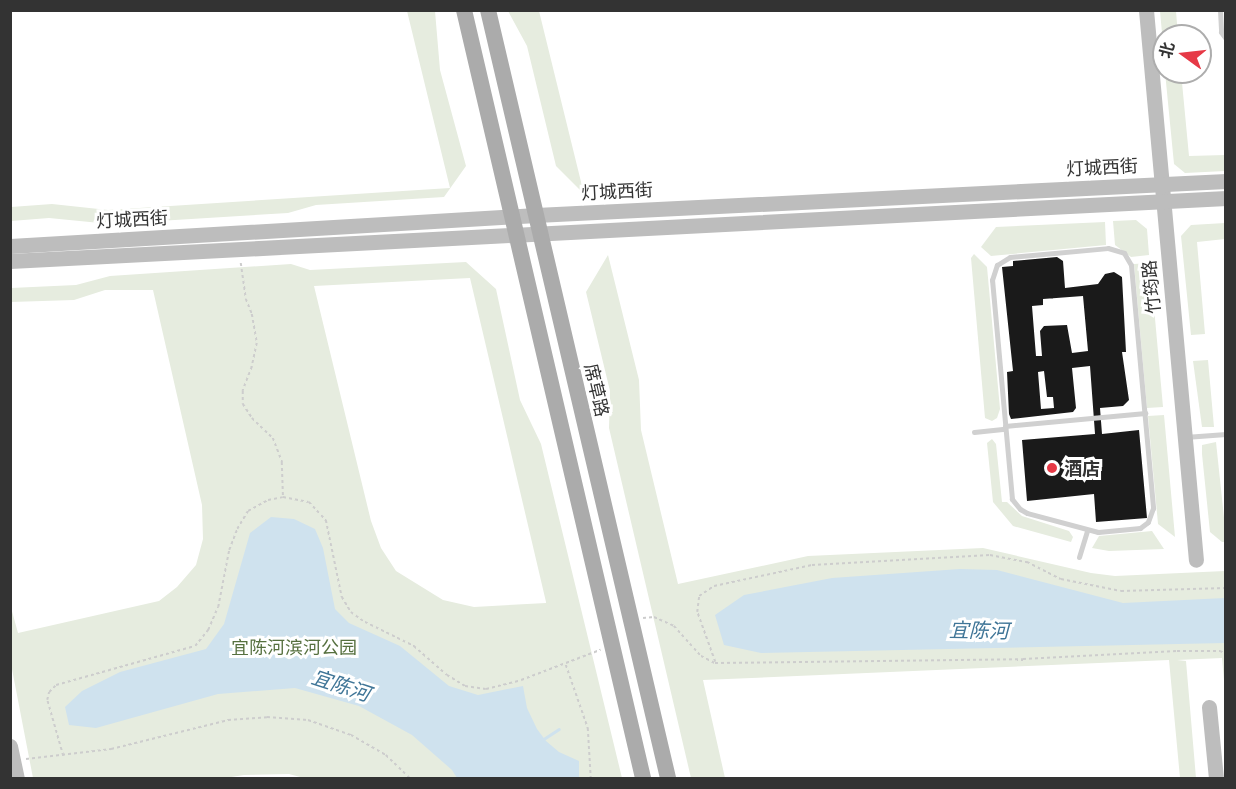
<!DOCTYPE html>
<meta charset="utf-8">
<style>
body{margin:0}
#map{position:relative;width:1236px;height:789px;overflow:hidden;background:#fff;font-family:"Open Sans","Noto Sans SC",sans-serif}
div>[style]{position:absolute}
.green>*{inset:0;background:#e6ecdf}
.water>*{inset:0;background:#cfe2ee}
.stream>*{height:3px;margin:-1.5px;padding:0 1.5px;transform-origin:1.5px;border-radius:1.5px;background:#cfe2ee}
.building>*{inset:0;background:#1a1a1a}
.path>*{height:1.5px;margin-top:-0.75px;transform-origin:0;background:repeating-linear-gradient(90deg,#cdcdcd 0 3px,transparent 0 6px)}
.lane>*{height:5px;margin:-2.5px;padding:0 2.5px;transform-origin:2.5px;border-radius:2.5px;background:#d0d0d0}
.secondary>*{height:15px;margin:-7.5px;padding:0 7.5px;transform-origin:7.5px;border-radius:7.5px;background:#bdbdbd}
.primary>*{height:16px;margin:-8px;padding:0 8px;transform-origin:8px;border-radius:8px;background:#ababab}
.dots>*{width:16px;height:16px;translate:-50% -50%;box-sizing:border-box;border:3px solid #fff;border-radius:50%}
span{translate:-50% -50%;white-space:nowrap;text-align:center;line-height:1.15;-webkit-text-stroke:6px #fff;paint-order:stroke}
.street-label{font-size:18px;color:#333}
.poi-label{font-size:18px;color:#333;font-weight:700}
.left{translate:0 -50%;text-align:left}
.park-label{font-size:18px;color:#56703f}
.water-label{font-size:20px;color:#3f7597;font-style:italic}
.frame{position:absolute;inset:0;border:12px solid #333;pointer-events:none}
.north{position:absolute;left:1152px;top:24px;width:60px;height:60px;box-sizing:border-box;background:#fff;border:2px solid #adadad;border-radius:50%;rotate:285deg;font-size:16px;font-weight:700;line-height:24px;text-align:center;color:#333}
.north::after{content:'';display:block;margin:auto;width:21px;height:27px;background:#e63946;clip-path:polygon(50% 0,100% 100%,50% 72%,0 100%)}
</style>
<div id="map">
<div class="green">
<div style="clip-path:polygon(407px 11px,435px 11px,440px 70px,466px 166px,444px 197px,316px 205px,288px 213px,110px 224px,49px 218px,11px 221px,11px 207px,52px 204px,108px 210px,450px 188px)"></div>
<div style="clip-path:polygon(508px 11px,539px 11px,584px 194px,556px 166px,527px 46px)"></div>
<div style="clip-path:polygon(1160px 11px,1176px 11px,1178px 36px,1164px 36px,1164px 55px)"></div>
<div style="clip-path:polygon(1165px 72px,1181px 72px,1189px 156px,1225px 155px,1225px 171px,1185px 173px,1174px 164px)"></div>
<div style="clip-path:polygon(1136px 220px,1147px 229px,1149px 255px,1131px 257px,1115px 245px,1113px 221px)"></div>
<div style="clip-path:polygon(1105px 222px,1106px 245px,991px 256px,981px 247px,996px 227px)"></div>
<div style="clip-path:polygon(1225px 223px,1225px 239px,1197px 242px,1205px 334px,1191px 335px,1181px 236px,1191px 225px)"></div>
<div style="clip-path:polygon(974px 254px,987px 267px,1000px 409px,997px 418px,992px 421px,985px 418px,971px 258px)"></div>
<div style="clip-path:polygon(608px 255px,639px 380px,641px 430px,678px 584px,808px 556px,983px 548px,1091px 573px,1115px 576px,1225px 571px,1225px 692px,1222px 658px,1177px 660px,1186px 661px,1196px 778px,1180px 778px,1169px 660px,703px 680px,725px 778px,691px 778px,609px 428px,610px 391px,586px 292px)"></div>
<div style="clip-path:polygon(evenodd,466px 262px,496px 289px,520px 400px,541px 444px,622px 778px,304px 778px,289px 774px,244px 775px,225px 778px,33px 778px,11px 664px,10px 604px,18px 633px,159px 601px,177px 587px,196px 565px,203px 539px,202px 505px,153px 290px,105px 290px,74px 300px,11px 302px,11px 288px,76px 285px,110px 276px,291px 264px,310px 270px,466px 262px,470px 278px,546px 602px,546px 603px,474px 607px,443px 600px,396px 571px,381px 548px,371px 521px,314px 286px,470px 278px)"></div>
<div style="clip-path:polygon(1150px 263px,1163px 407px,1147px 408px,1134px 264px)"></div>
<div style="clip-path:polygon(1208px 360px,1214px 427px,1202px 427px,1193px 361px)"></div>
<div style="clip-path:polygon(1164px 415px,1175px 537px,1158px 524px,1148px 416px)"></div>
<div style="clip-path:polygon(992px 439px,996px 444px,1002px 502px,1007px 502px,1022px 516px,1069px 531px,1073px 537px,1071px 542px,1013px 526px,993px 502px,987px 443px)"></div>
<div style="clip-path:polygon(1216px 442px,1225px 527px,1225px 542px,1222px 542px,1210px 532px,1202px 454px,1202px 445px)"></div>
<div style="clip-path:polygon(1152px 531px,1164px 549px,1109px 551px,1092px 548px,1099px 536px)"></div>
</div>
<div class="water">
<div style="clip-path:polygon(271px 517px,294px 519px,315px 529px,323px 548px,335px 609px,349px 623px,400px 646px,449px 686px,478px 695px,523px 686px,527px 708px,537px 729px,546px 741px,559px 752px,579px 761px,579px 778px,457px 778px,452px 770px,412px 735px,359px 706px,295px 688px,218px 694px,96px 728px,69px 725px,65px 707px,82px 691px,120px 672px,206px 649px,224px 624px,250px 533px)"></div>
<div style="clip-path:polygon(960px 569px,997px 570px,1123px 603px,1225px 598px,1225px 643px,761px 653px,724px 645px,715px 615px,744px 595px,832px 578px)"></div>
</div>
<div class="stream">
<div style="left:542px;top:740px;width:20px;rotate:-33deg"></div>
</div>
<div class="building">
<div style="clip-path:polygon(evenodd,1057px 257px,1063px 261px,1065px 288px,1098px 284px,1105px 274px,1114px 272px,1122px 277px,1126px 352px,1122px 352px,1129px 400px,1123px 406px,1100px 408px,1102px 434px,1139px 430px,1147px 518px,1096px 522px,1094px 494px,1027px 501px,1022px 440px,1095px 434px,1090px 366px,1072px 368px,1076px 408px,1073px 412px,1011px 419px,1009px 414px,1007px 372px,1013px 371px,1002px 267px,1013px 266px,1013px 261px,1057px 257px,1083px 296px,1088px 351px,1072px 353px,1067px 325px,1044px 326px,1040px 331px,1042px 356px,1036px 356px,1032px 306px,1043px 305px,1043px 299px,1083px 296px,1057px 257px,1044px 371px,1047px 397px,1053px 397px,1054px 408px,1041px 409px,1038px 372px,1044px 371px)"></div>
</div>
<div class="path">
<div style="left:241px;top:263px;width:36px;rotate:82deg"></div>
<div style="left:246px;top:299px;width:16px;rotate:68deg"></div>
<div style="left:252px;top:314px;width:29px;rotate:80deg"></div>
<div style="left:257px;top:343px;width:25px;rotate:102deg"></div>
<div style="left:252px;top:367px;width:26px;rotate:111deg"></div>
<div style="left:243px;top:391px;width:13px;rotate:90deg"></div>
<div style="left:243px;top:404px;width:17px;rotate:57deg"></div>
<div style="left:252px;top:418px;width:29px;rotate:44deg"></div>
<div style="left:273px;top:438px;width:26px;rotate:69deg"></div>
<div style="left:282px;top:462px;width:34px;rotate:88deg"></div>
<div style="left:643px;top:618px;width:11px;rotate:-5deg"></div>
<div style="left:654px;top:617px;width:22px;rotate:24deg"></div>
<div style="left:674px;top:626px;width:40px;rotate:48deg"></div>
<div style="left:701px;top:656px;width:16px;rotate:27deg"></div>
<div style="left:715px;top:663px;width:308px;rotate:-0.7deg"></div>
<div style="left:1023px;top:659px;width:154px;rotate:-3deg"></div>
<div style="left:1177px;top:651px;width:43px"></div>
<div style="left:1220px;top:651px;width:7px;rotate:27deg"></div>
<div style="left:715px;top:662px;width:53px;rotate:-109.8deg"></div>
<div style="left:697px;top:612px;width:16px;rotate:-83deg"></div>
<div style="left:699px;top:596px;width:18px;rotate:-34deg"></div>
<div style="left:714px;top:586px;width:100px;rotate:-12.1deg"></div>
<div style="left:812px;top:565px;width:178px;rotate:-3.2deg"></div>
<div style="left:990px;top:555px;width:38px;rotate:11deg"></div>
<div style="left:1027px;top:562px;width:38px;rotate:27deg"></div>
<div style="left:1061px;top:579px;width:61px;rotate:11.3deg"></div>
<div style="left:1121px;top:591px;width:105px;rotate:-1.6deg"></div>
<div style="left:566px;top:665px;width:67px;rotate:70.8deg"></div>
<div style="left:588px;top:728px;width:50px;rotate:86.6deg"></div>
<div style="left:63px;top:756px;width:58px;rotate:-105.9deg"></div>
<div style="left:47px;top:700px;width:8px;rotate:-76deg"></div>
<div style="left:49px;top:692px;width:10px;rotate:-45deg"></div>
<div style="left:56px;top:685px;width:144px;rotate:-15.7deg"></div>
<div style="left:195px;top:646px;width:21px;rotate:-51deg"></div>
<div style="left:208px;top:630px;width:25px;rotate:-67deg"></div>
<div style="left:218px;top:607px;width:58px;rotate:-79.1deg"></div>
<div style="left:229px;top:550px;width:22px;rotate:-69deg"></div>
<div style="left:237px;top:529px;width:21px;rotate:-59deg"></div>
<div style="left:248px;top:511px;width:23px;rotate:-29deg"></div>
<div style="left:268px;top:500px;width:15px;rotate:-11deg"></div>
<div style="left:283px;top:497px;width:26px;rotate:11deg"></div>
<div style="left:309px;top:502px;width:25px;rotate:47deg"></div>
<div style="left:326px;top:520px;width:79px;rotate:78.3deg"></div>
<div style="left:342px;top:597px;width:17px;rotate:59deg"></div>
<div style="left:351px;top:612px;width:17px;rotate:36deg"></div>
<div style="left:365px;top:622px;width:55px;rotate:26.1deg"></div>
<div style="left:414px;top:646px;width:44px;rotate:41.3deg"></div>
<div style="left:447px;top:675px;width:21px;rotate:31deg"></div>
<div style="left:465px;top:686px;width:21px;rotate:8deg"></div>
<div style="left:486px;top:689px;width:36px;rotate:-14deg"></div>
<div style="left:521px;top:680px;width:85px;rotate:-20.8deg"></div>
<div style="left:26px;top:759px;width:86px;rotate:-6.7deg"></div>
<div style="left:111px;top:749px;width:121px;rotate:-13.9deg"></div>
<div style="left:228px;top:720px;width:39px;rotate:-4deg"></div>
<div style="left:267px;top:717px;width:41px;rotate:4.2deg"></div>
<div style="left:308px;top:720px;width:46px;rotate:19.2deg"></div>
<div style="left:351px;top:735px;width:40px;rotate:29.7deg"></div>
<div style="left:386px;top:755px;width:33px;rotate:44deg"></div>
</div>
<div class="lane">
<div style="left:1220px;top:10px;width:22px;rotate:87deg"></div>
<div style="left:1221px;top:32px;width:9px;rotate:54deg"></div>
<div style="left:1108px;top:248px;width:17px;rotate:17deg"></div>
<div style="left:1124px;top:253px;width:14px;rotate:60deg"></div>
<div style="left:1131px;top:265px;width:244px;rotate:84.8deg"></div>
<div style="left:1153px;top:508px;width:15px;rotate:110deg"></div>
<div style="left:1148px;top:522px;width:10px;rotate:143deg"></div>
<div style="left:1140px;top:528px;width:42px;rotate:174.6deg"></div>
<div style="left:1098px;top:532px;width:73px;rotate:-165deg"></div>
<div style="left:1027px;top:513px;width:8px;rotate:-150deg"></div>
<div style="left:1020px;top:509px;width:13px;rotate:-129deg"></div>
<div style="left:1012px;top:499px;width:220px;rotate:-95.2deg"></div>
<div style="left:992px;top:280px;width:16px;rotate:-72deg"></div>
<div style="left:997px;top:265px;width:15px;rotate:-32deg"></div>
<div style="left:1010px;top:257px;width:98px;rotate:-5.2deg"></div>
<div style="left:1005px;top:426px;width:141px;rotate:-5.3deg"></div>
<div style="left:974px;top:432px;width:31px;rotate:-6deg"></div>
<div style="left:1185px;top:437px;width:41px;rotate:-4.2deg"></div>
<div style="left:1079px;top:557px;width:28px;rotate:-73deg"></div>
</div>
<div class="secondary">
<div style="left:1146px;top:10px;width:552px;rotate:84.81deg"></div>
<div style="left:10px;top:246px;width:527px;rotate:-3.37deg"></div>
<div style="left:536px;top:215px;width:691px;rotate:-2.82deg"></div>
<div style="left:10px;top:261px;width:1218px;rotate:-2.97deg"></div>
<div style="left:1209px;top:707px;width:71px;rotate:84.4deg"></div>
<div style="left:10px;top:746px;width:33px;rotate:78deg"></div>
</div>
<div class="primary">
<div style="left:464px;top:10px;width:789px;rotate:76.88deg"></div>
<div style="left:488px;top:10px;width:789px;rotate:76.81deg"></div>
</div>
<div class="dots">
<div style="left:1052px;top:468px;background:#e63946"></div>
</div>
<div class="street-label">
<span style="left:1102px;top:167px;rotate:-3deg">灯城西街</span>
<span style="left:617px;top:191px;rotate:-3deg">灯城西街</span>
<span style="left:132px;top:219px;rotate:-3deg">灯城西街</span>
<span style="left:1151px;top:287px;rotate:-95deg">竹筠路</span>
<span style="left:597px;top:390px;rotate:77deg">席草路</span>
</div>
<div class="poi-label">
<span class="left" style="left:1064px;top:468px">酒店</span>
</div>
<div class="park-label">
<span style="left:294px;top:647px">宜陈河滨河公园</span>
</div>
<div class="water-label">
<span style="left:979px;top:630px;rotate:1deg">宜陈河</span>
<span style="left:341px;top:685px;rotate:18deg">宜陈河</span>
</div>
<div class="frame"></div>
<div class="north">北</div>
</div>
